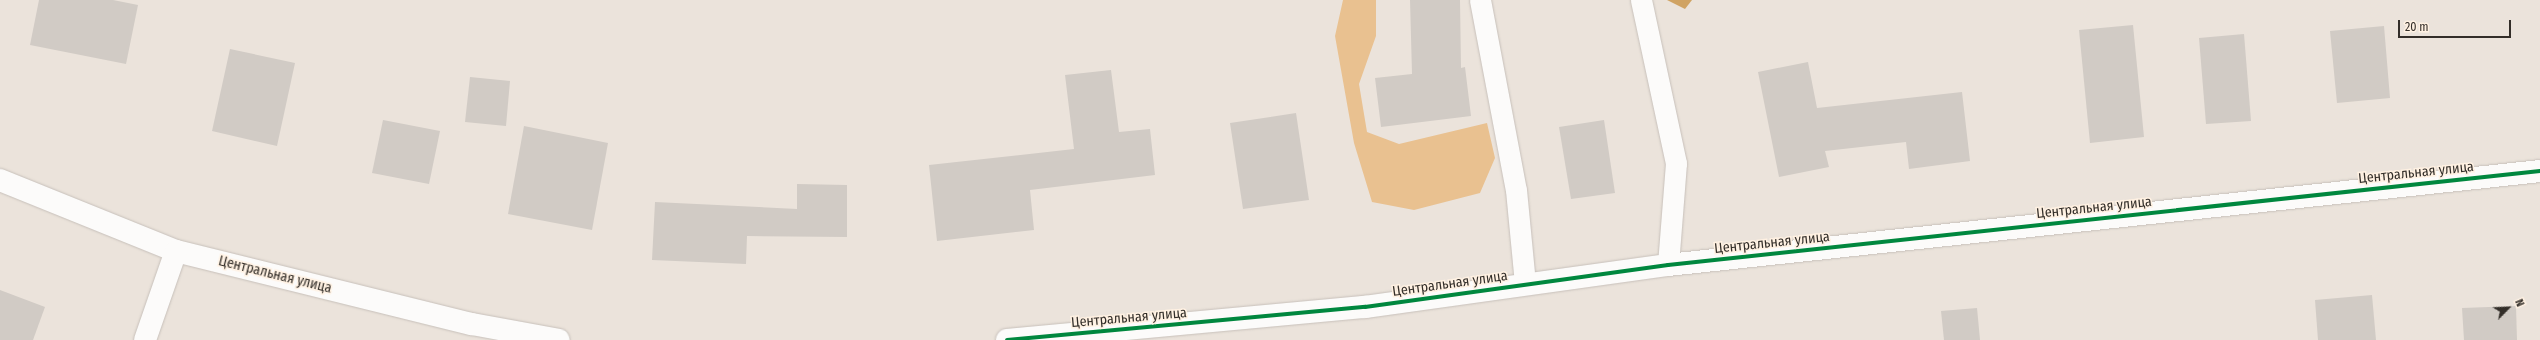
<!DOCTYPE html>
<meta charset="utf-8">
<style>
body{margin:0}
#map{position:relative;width:2540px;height:340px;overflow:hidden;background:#ebe3db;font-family:"Fira Sans Condensed",sans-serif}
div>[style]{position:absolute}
.forest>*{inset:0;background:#e9c190}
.water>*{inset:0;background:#d0a363}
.building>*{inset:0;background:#d1cbc5}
.roads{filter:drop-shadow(0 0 1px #c7c0ba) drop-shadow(0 0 1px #c7c0ba)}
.service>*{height:21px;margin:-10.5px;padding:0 10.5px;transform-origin:10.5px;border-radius:10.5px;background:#fcfbfa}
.minor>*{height:22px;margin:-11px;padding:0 11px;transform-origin:11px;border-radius:11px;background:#fcfbfa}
.cycleway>*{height:4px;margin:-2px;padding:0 2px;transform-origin:2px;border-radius:2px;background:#00873e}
span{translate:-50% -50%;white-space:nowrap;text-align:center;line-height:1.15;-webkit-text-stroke:3px #fff1e2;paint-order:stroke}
.street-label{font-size:14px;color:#332e29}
.north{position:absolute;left:2488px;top:288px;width:40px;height:40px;-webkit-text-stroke:3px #fff1e2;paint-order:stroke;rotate:66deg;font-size:11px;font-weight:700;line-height:16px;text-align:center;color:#332e29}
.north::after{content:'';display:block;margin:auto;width:14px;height:18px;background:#332e29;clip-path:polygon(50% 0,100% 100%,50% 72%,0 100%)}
.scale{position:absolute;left:2398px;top:20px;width:113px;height:18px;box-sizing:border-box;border:2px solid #332e29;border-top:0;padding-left:5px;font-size:12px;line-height:14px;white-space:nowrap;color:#332e29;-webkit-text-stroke:3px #fff1e2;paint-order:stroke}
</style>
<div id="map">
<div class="forest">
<div style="clip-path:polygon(1343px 0,1376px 0,1376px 36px,1359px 84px,1367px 132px,1399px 144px,1487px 123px,1495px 158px,1480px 193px,1414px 210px,1372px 202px,1354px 143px,1335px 36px)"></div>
</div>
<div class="water">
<div style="clip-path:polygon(1667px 0,1692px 0,1685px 9px)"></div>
</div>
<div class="building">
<div style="clip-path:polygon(39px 0,113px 0,138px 5px,126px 64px,30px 45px)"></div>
<div style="clip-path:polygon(1410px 0,1460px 0,1461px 68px,1465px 67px,1471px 116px,1381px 127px,1375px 78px,1412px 74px)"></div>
<div style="clip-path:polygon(2133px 25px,2144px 137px,2090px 143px,2079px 30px)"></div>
<div style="clip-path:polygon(2384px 26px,2390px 98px,2337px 103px,2330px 31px)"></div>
<div style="clip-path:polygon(2244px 34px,2251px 121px,2206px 124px,2199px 38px)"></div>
<div style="clip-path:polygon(230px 49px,295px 63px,277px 146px,212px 131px)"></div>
<div style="clip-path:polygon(1808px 62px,1817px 108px,1962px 92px,1970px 161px,1909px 169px,1906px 142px,1825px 151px,1829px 167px,1779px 177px,1758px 72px)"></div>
<div style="clip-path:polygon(1111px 70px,1119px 132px,1150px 129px,1155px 175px,1030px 190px,1034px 230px,937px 241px,929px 165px,1074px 149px,1065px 75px)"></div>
<div style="clip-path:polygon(470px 77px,510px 81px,506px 126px,465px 122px)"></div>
<div style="clip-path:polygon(1296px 113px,1309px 200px,1243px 209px,1230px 123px)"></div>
<div style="clip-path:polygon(383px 120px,440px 131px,429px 184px,372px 173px)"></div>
<div style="clip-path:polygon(1604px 120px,1615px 193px,1571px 199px,1559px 127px)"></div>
<div style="clip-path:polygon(524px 126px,608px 143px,592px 230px,508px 214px)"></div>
<div style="clip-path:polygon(797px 184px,847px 185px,847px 237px,747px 236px,746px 264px,652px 260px,655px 202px,797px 209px)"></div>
<div style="clip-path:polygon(0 290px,45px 307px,33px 340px,0 340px)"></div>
<div style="clip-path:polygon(2372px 295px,2376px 340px,2318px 340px,2315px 300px)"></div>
<div style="clip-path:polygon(2516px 306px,2517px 340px,2464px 340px,2462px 308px)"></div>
<div style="clip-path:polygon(1977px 308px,1980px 340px,1944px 340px,1941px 311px)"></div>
</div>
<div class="roads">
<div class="service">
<div style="left:1480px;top:0;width:193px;rotate:79.3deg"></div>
<div style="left:1516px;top:190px;width:94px;rotate:84.5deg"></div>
<div style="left:1641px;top:0;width:167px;rotate:77.9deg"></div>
<div style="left:1676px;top:163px;width:102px;rotate:94.5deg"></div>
</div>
<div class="minor">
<div style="left:0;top:180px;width:190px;rotate:22deg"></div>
<div style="left:176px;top:251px;width:305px;rotate:13.9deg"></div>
<div style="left:472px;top:324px;width:88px;rotate:10.4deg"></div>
<div style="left:145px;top:340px;width:94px;rotate:-70.8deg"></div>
<div style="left:1007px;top:340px;width:360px;rotate:-5.3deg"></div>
<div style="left:1365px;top:307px;width:306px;rotate:-7.9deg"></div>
<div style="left:1668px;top:265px;width:877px;rotate:-6.15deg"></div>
</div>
</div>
<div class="cycleway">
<div style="left:1007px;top:340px;width:360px;rotate:-5.3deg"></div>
<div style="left:1365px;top:307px;width:306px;rotate:-7.9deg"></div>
<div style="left:1668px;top:265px;width:877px;rotate:-6.15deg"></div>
</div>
<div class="street-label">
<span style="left:2416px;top:173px;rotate:-6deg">Центральная улица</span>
<span style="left:2094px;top:208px;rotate:-6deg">Центральная улица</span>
<span style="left:1772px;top:243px;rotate:-6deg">Центральная улица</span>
<span style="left:275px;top:275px;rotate:14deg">Центральная улица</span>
<span style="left:1450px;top:284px;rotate:-8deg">Центральная улица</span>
<span style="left:1129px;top:318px;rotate:-5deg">Центральная улица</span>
</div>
<div class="north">N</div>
<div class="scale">20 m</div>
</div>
